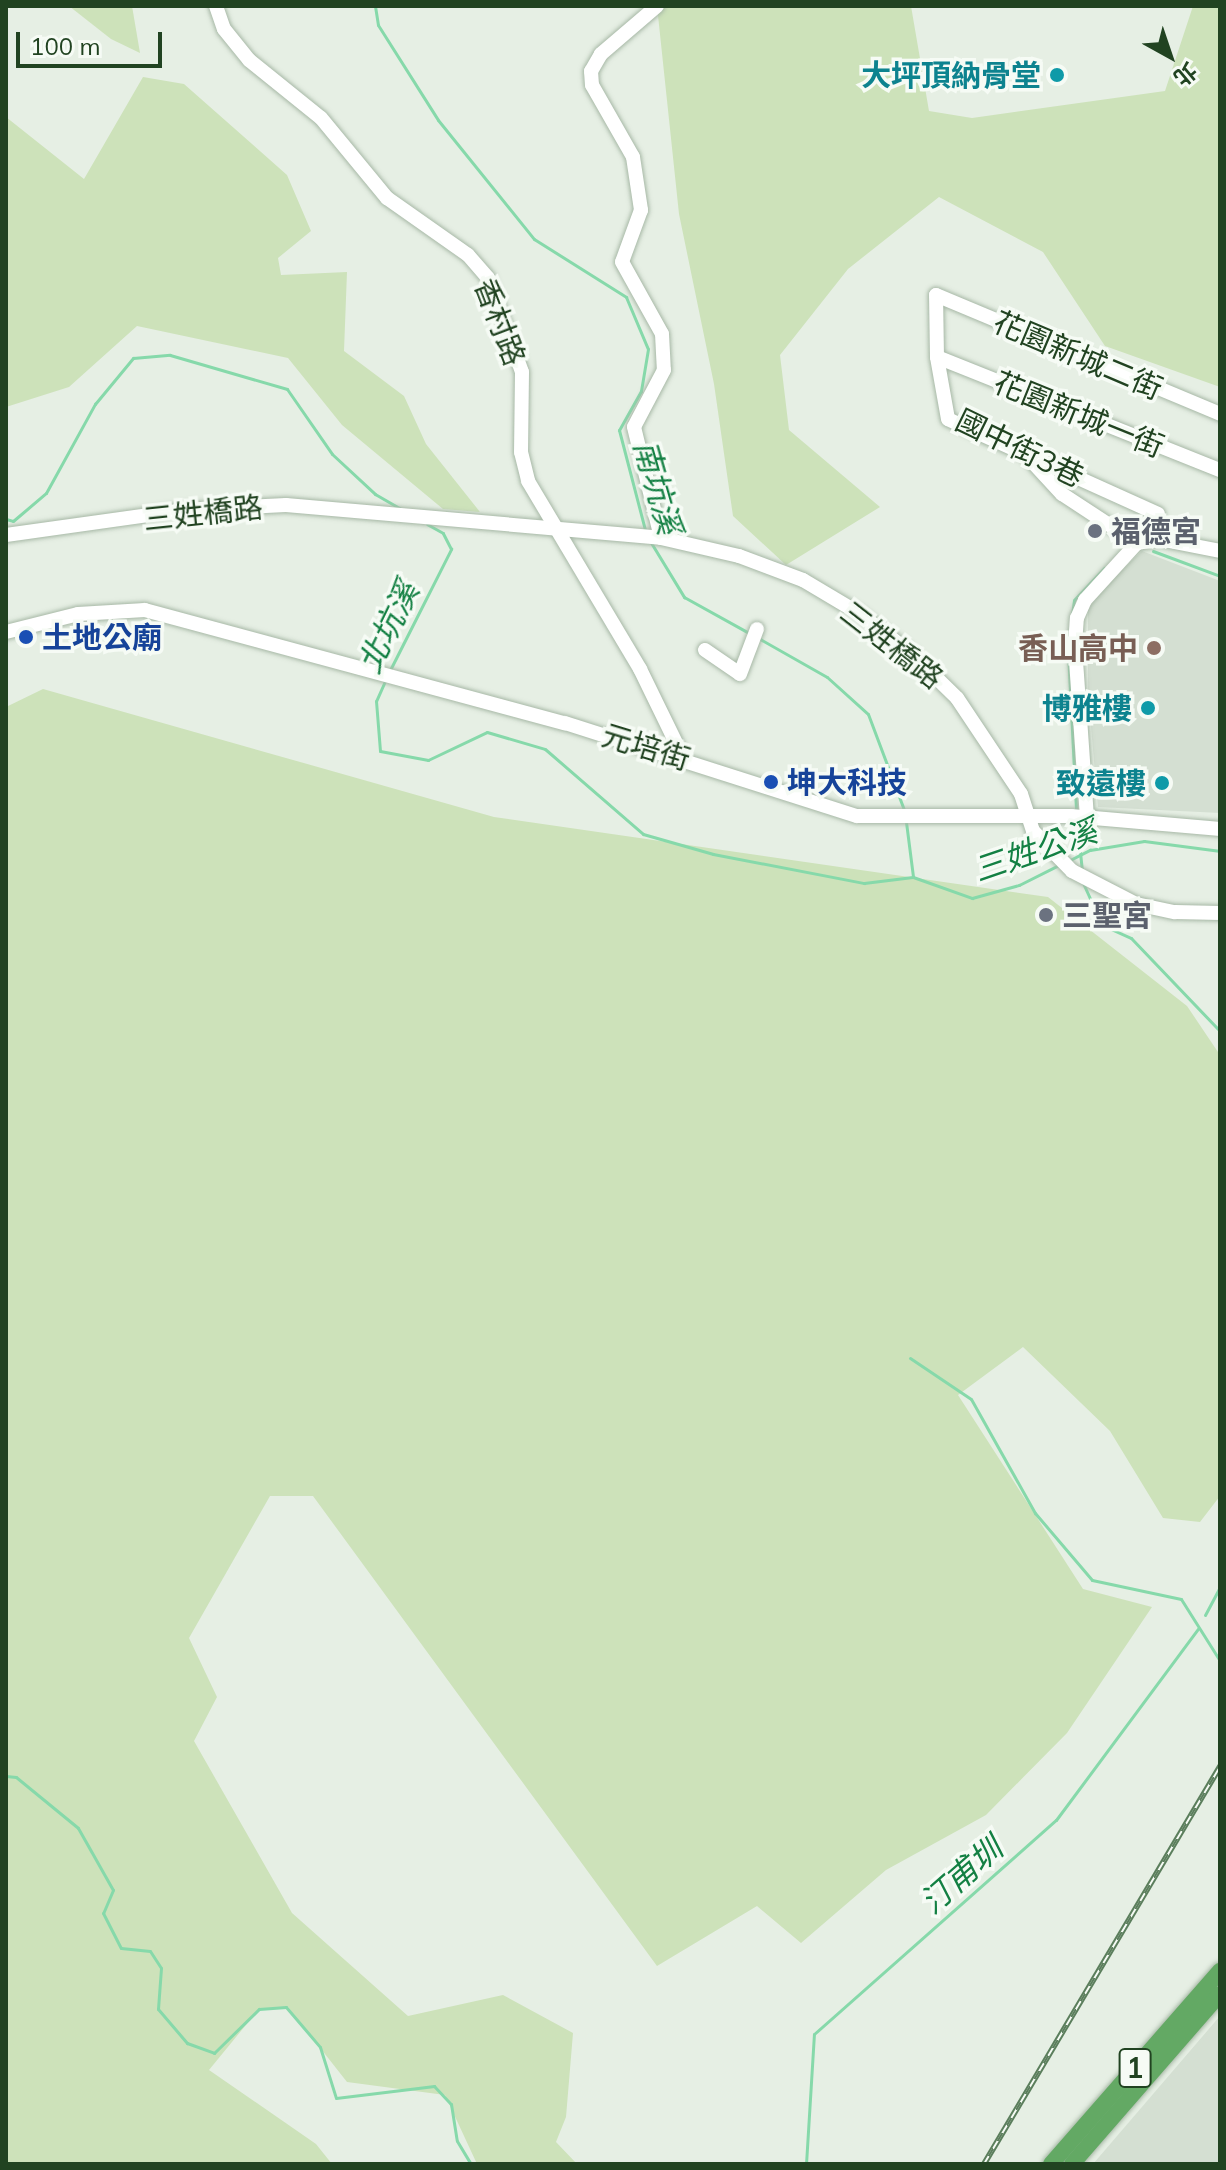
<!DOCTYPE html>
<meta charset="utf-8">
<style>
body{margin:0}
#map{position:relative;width:1226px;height:2170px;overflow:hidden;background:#e6efe4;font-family:Mulish,"Noto Sans TC",sans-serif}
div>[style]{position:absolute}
.built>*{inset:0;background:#d4dfd2}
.green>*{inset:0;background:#cde2ba}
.stream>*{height:3px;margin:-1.5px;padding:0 1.5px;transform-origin:1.5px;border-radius:1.5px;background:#86d9aa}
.roads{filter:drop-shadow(0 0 2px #a7b8a6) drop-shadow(0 0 2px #a7b8a6)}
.minor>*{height:14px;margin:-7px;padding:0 7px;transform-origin:7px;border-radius:7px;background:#fff}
.major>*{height:16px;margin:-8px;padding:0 8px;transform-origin:8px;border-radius:8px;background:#63a964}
.rail>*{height:6px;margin-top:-3px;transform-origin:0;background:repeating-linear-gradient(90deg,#f6fbf5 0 9px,#5b7e5c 0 18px);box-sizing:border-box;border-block:2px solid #5b7e5c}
.dots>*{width:22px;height:22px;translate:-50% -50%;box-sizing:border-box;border:4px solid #f6fbf5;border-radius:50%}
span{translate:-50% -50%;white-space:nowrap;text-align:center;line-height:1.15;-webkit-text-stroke:7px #f6fbf5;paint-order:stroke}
.shield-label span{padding:2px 6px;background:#f6fbf5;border:2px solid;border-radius:6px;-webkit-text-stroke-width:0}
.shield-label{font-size:28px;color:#214321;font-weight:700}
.culture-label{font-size:30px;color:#0d838f;font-weight:700}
.right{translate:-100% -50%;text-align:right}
.street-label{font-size:30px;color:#214321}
.worship-label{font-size:30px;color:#5b616d;font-weight:700}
.left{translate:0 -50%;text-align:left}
.transit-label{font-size:30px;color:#164399;font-weight:700}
.education-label{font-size:30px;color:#785e54;font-weight:700}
.water-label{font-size:32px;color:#138043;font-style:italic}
.frame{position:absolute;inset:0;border:8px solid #214321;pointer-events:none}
.north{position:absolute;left:1130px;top:16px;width:80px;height:80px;-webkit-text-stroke:6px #f6fbf5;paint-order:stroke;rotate:140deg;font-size:22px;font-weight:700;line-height:32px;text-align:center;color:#214321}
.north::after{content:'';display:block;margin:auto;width:28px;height:36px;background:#214321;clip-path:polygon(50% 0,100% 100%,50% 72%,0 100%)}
.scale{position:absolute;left:16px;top:32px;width:146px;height:36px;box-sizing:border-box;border:4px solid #214321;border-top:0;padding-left:10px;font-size:24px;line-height:28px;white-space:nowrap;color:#214321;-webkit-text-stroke:6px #f6fbf5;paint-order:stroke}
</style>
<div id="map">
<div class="built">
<div style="clip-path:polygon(1142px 551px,1220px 581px,1220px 813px,1098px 807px,1088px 692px,1088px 603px)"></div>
<div style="clip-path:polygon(1220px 2016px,1220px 2164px,1093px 2164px)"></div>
</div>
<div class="green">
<div style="clip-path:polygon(69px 6px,132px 6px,140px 53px,111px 39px)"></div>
<div style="clip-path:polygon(657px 6px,911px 6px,929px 111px,972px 118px,1165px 91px,1193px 6px,1220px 6px,1220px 387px,1105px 346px,1043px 252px,939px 197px,848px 269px,780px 355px,789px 430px,880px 507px,786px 565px,733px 516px,714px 384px,679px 214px)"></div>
<div style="clip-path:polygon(143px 77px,184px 84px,287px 175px,311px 231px,278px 258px,281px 275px,347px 272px,344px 351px,404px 396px,426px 444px,480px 512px,443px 509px,342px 425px,288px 358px,137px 326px,69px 387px,6px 407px,6px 117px,84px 179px)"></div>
<div style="clip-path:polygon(43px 689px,494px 817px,1048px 897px,1187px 1006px,1220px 1055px,1220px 1496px,1200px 1522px,1163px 1518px,1110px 1431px,1023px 1347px,958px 1395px,1083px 1589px,1152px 1607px,1067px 1733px,986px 1815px,886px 1870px,801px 1943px,757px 1906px,657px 1966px,313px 1496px,270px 1496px,189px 1638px,217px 1697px,194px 1741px,292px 1913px,408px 2016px,503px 1995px,573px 2033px,566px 2117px,556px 2142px,577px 2164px,477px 2164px,445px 2095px,347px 2082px,288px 2007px,259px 2009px,209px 2070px,316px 2144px,332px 2164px,6px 2164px,6px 707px)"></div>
</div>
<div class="stream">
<div style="left:375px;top:6px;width:19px;rotate:81deg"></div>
<div style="left:378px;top:25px;width:112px;rotate:57.7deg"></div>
<div style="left:438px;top:120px;width:153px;rotate:51.1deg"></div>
<div style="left:534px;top:239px;width:109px;rotate:32.2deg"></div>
<div style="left:626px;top:297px;width:56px;rotate:67.1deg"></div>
<div style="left:648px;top:349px;width:43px;rotate:99.5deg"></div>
<div style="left:641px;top:391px;width:45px;rotate:119.4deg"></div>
<div style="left:619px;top:430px;width:103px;rotate:75.4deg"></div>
<div style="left:6px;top:519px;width:7px;rotate:16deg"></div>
<div style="left:13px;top:521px;width:43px;rotate:-40.3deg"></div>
<div style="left:46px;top:493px;width:102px;rotate:-61.2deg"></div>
<div style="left:95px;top:404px;width:60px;rotate:-50.4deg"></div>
<div style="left:133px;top:358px;width:37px;rotate:-5deg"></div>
<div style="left:170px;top:355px;width:122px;rotate:16.2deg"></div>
<div style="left:287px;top:389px;width:79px;rotate:55.3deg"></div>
<div style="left:332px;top:454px;width:59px;rotate:42.9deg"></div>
<div style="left:375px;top:494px;width:32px;rotate:30deg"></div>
<div style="left:650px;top:541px;width:66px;rotate:58.7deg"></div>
<div style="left:684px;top:597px;width:74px;rotate:29deg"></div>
<div style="left:1153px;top:551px;width:72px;rotate:20.5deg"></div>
<div style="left:760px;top:639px;width:77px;rotate:29.6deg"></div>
<div style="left:827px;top:677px;width:55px;rotate:42.1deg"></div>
<div style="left:868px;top:714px;width:103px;rotate:69.4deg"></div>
<div style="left:1068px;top:644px;width:44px;rotate:-82.2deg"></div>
<div style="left:1074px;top:600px;width:44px;rotate:-46.8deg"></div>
<div style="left:1068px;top:651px;width:160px;rotate:87.1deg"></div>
<div style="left:390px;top:670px;width:136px;rotate:-63.2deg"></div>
<div style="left:451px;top:549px;width:18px;rotate:-117deg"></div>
<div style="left:443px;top:533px;width:18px;rotate:-151deg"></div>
<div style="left:385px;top:681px;width:22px;rotate:114deg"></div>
<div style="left:376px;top:701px;width:50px;rotate:85.4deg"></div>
<div style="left:380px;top:751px;width:49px;rotate:10.6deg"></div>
<div style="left:428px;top:760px;width:65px;rotate:-25.4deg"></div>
<div style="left:487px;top:732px;width:60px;rotate:16.3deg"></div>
<div style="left:545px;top:749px;width:130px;rotate:40.9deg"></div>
<div style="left:643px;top:834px;width:73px;rotate:15.9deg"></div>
<div style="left:713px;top:854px;width:154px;rotate:10.9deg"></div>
<div style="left:864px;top:883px;width:49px;rotate:-7deg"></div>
<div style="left:913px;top:877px;width:63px;rotate:19.6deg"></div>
<div style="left:972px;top:898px;width:49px;rotate:-15.5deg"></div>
<div style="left:1019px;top:885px;width:47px;rotate:-26.6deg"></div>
<div style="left:906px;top:822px;width:55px;rotate:82.7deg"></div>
<div style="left:1077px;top:823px;width:48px;rotate:84.1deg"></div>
<div style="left:1068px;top:861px;width:25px;rotate:-27deg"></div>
<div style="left:1090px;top:850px;width:55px;rotate:-9.5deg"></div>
<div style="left:1144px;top:841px;width:77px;rotate:7.5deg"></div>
<div style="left:1083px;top:883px;width:46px;rotate:65.7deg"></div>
<div style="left:1102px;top:925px;width:32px;rotate:24deg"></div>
<div style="left:1131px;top:938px;width:129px;rotate:46.3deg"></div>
<div style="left:910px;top:1358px;width:73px;rotate:33.9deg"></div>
<div style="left:971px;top:1399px;width:131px;rotate:60.7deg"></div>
<div style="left:1035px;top:1513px;width:88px;rotate:49.6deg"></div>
<div style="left:1092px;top:1580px;width:91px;rotate:12.1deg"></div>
<div style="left:1181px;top:1599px;width:73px;rotate:57.8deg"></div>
<div style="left:1205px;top:1615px;width:32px;rotate:-62deg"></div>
<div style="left:6px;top:1776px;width:10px;rotate:6deg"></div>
<div style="left:16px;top:1777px;width:80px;rotate:39.4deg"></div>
<div style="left:78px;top:1828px;width:71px;rotate:60.6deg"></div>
<div style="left:113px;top:1890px;width:25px;rotate:113deg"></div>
<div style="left:103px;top:1913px;width:39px;rotate:63deg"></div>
<div style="left:121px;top:1948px;width:29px;rotate:6deg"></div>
<div style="left:150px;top:1951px;width:20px;rotate:57deg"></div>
<div style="left:161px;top:1968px;width:41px;rotate:94.2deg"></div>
<div style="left:158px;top:2009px;width:45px;rotate:49.5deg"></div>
<div style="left:187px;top:2043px;width:29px;rotate:20deg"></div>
<div style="left:214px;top:2053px;width:63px;rotate:-44.4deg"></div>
<div style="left:259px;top:2009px;width:27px;rotate:-4deg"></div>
<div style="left:286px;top:2007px;width:52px;rotate:49.6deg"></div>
<div style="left:320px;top:2047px;width:53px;rotate:72.6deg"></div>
<div style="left:336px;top:2098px;width:99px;rotate:-7deg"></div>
<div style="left:434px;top:2086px;width:25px;rotate:47deg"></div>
<div style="left:451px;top:2104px;width:37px;rotate:81deg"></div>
<div style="left:457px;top:2141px;width:27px;rotate:59deg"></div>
<div style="left:806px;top:2164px;width:130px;rotate:-86.5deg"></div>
<div style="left:814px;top:2034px;width:323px;rotate:-41.5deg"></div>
<div style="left:1056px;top:1820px;width:238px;rotate:-53.4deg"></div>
</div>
<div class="roads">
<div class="minor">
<div style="left:216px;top:6px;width:24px;rotate:71deg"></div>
<div style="left:224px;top:29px;width:40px;rotate:51deg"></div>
<div style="left:249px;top:60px;width:92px;rotate:38.9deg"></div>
<div style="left:321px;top:118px;width:104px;rotate:50.5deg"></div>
<div style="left:387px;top:198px;width:99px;rotate:35.1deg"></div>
<div style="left:468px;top:255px;width:30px;rotate:49deg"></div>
<div style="left:488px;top:278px;width:100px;rotate:70.1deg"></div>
<div style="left:522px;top:372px;width:80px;rotate:90.7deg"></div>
<div style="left:521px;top:452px;width:30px;rotate:76deg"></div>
<div style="left:528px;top:481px;width:219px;rotate:59.2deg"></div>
<div style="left:640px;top:669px;width:98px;rotate:64deg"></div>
<div style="left:657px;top:6px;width:74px;rotate:139.4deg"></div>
<div style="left:601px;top:54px;width:20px;rotate:120deg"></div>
<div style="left:591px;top:71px;width:14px;rotate:86deg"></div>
<div style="left:592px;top:85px;width:83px;rotate:60.3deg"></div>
<div style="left:633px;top:157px;width:54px;rotate:81.4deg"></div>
<div style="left:641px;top:210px;width:55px;rotate:110.1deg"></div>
<div style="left:622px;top:262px;width:82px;rotate:60.9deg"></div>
<div style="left:662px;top:334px;width:36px;rotate:87deg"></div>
<div style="left:664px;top:370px;width:64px;rotate:117.8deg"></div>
<div style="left:634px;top:427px;width:114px;rotate:76.3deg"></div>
<div style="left:937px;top:357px;width:305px;rotate:21.8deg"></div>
<div style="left:1026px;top:455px;width:53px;rotate:47.3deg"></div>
<div style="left:1062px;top:494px;width:90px;rotate:33.2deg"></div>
<div style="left:1158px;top:514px;width:230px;rotate:-155.7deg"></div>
<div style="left:948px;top:419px;width:63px;rotate:-100.1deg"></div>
<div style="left:937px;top:357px;width:62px;rotate:-90.9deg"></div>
<div style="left:936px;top:295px;width:308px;rotate:22.7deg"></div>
<div style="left:6px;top:535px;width:181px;rotate:-8deg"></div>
<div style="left:185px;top:510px;width:101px;rotate:-2.8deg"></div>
<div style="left:286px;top:505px;width:376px;rotate:5deg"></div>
<div style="left:661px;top:538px;width:80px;rotate:13deg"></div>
<div style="left:739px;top:556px;width:68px;rotate:20.6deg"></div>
<div style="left:803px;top:580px;width:66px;rotate:30.8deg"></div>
<div style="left:860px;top:614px;width:66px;rotate:37.6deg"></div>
<div style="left:912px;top:654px;width:63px;rotate:44.4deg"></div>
<div style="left:957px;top:698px;width:115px;rotate:56.3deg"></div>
<div style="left:1021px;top:794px;width:39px;rotate:72deg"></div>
<div style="left:1033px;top:831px;width:56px;rotate:45.7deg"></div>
<div style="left:1072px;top:871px;width:72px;rotate:27.3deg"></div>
<div style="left:1136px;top:904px;width:40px;rotate:12deg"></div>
<div style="left:1175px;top:912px;width:45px;rotate:1.3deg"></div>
<div style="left:6px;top:632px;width:74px;rotate:-14deg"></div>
<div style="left:78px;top:614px;width:67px;rotate:-3.4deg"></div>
<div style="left:145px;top:610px;width:435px;rotate:15.1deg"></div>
<div style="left:565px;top:723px;width:306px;rotate:17.7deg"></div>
<div style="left:857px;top:816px;width:214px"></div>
<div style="left:1071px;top:816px;width:150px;rotate:5deg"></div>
<div style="left:705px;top:650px;width:42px;rotate:34.4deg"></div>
<div style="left:740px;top:674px;width:48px;rotate:-69.3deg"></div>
<div style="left:1087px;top:818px;width:173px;rotate:-94deg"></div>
<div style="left:1075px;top:645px;width:27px;rotate:-86deg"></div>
<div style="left:1077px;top:618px;width:20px;rotate:-66deg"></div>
<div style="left:1085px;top:600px;width:77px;rotate:-47.6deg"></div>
<div style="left:1137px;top:543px;width:22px;rotate:-10deg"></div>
<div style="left:1159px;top:539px;width:62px;rotate:11.1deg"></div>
</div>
<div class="major">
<div style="left:1051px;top:2164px;width:257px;rotate:-48.8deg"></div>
<div style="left:1072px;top:2164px;width:225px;rotate:-49deg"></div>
</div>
</div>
<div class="rail">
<div style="left:984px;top:2164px;width:463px;rotate:-59.3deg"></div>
</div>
<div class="dots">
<div style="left:1057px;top:75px;background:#0f9aa8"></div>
<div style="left:1095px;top:531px;background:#6b7280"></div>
<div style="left:26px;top:637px;background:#1a4fb4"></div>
<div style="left:1154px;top:648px;background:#8d6e63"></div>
<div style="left:1148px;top:708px;background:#0f9aa8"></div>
<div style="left:771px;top:782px;background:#1a4fb4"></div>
<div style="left:1162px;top:783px;background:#0f9aa8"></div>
<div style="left:1046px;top:915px;background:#6b7280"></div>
</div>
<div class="shield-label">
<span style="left:1135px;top:2068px">1</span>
</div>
<div class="culture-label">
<span class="right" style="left:1041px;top:75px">大坪頂納骨堂</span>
<span class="right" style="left:1132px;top:708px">博雅樓</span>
<span class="right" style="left:1146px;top:783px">致遠樓</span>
</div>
<div class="street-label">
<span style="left:500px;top:322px;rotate:69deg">香村路</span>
<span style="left:1078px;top:355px;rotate:23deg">花園新城二街</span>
<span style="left:1079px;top:414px;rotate:22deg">花園新城一街</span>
<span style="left:1020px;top:448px;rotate:26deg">國中街3巷</span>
<span style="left:203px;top:513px;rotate:-6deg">三姓橋路</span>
<span style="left:892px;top:645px;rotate:38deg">三姓橋路</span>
<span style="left:646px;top:747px;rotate:17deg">元培街</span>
</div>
<div class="worship-label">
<span class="left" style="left:1111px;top:531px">福德宮</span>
<span class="left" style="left:1062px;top:915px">三聖宮</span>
</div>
<div class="transit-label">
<span class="left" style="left:42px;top:637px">土地公廟</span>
<span class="left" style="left:787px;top:782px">坤大科技</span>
</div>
<div class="education-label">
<span class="right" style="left:1138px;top:648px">香山高中</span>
</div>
<div class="water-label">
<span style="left:658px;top:487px;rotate:74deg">南坑溪</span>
<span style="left:388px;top:627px;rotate:-64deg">北坑溪</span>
<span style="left:1035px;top:850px;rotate:-19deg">三姓公溪</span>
<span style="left:961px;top:1875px;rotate:-41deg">汀甫圳</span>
</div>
<div class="frame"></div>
<div class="north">北</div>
<div class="scale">100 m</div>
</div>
